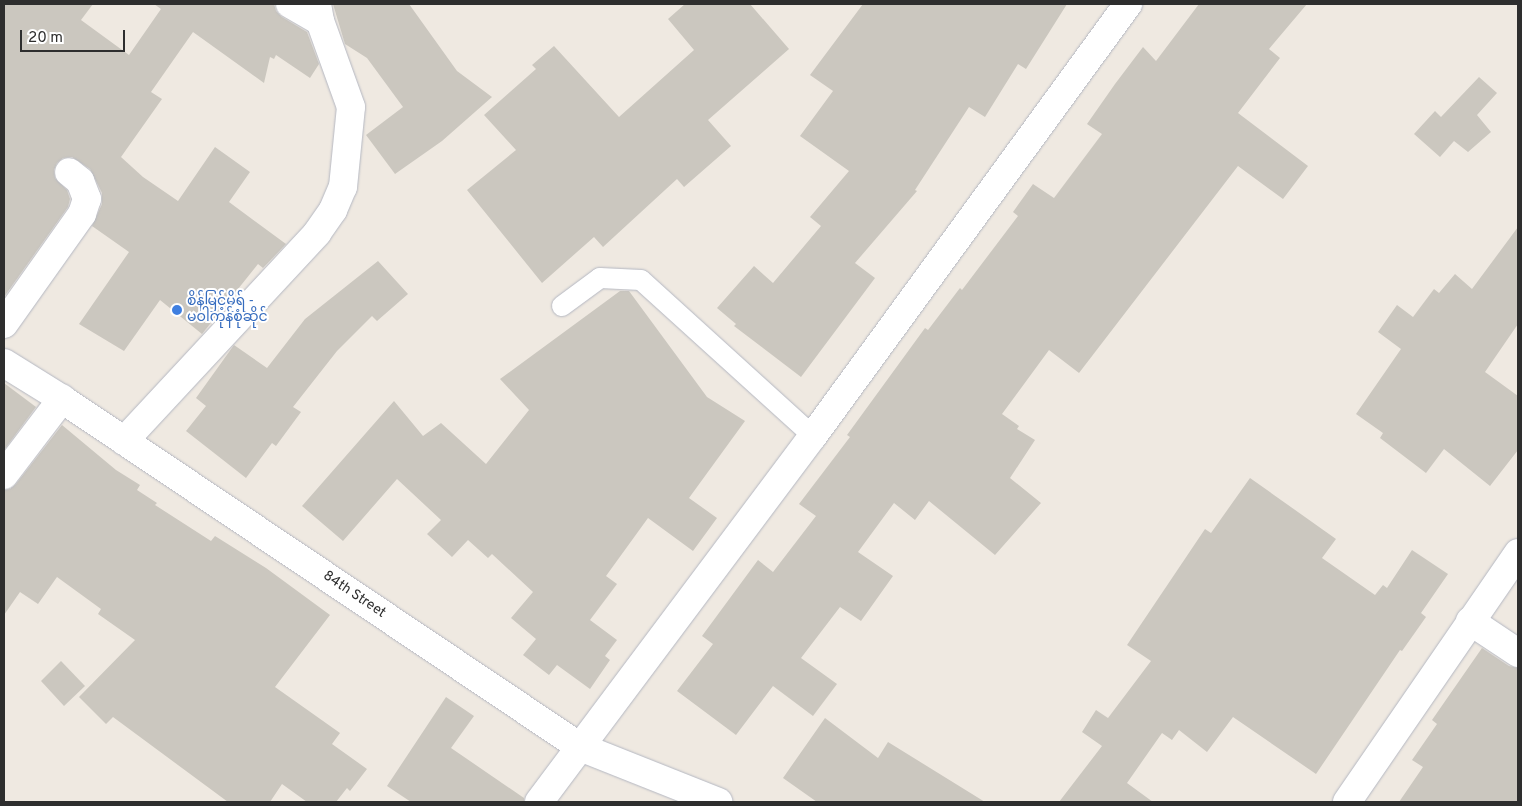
<!DOCTYPE html>
<meta charset="utf-8">
<style>
body{margin:0}
#map{position:relative;width:1522px;height:806px;overflow:hidden;background:#efe9e1;font-family:Overpass,"Noto Sans Myanmar",sans-serif}
div>[style]{position:absolute}
.building>*{inset:0;background:#cbc7bf}
.roads{filter:drop-shadow(0 0 1px #b4b7c1) drop-shadow(0 0 1px #b4b7c1)}
.lane>*{height:20px;margin:-10px;padding:0 10px;transform-origin:10px;border-radius:10px;background:#fff}
.street>*{height:28px;margin:-14px;padding:0 14px;transform-origin:14px;border-radius:14px;background:#fff}
.dots>*{width:14px;height:14px;translate:-50% -50%;box-sizing:border-box;border:2px solid #fff;border-radius:50%}
span{translate:-50% -50%;white-space:nowrap;text-align:center;line-height:1.15;-webkit-text-stroke:4px #fff;paint-order:stroke}
.shop-label{font-size:14px;color:#366cbe}
.left{translate:0 -50%;text-align:left}
.street-label{font-size:14px;color:#2e2e2e}
.frame{position:absolute;inset:0;border:5px solid #2e2e2e;pointer-events:none}
.scale{position:absolute;left:20px;top:30px;width:105px;height:22px;box-sizing:border-box;border:2px solid #2e2e2e;border-top:0;padding-left:6px;font-size:15px;line-height:18px;white-space:nowrap;color:#2e2e2e;-webkit-text-stroke:4px #fff;paint-order:stroke}
</style>
<div id="map">
<div class="building">
<div style="clip-path:polygon(4px 4px,93px 4px,81px 20px,129px 55px,161px 9px,154px 4px,274px 4px,276px 11px,282px 17px,307px 32px,319px 64px,310px 78px,276px 55px,274px 59px,270px 57px,264px 83px,193px 32px,151px 92px,162px 99px,121px 157px,143px 177px,178px 201px,215px 147px,250px 172px,229px 202px,286px 244px,263px 268px,258px 264px,202px 334px,160px 300px,124px 351px,79px 324px,129px 252px,92px 226px,102px 204px,102px 193px,90px 169px,72px 157px,63px 158px,57px 163px,54px 170px,55px 178px,67px 190px,70px 199px,68px 207px,4px 297px)"></div>
<div style="clip-path:polygon(333px 4px,409px 4px,457px 71px,492px 97px,442px 141px,395px 174px,366px 135px,403px 107px,367px 58px,345px 44px)"></div>
<div style="clip-path:polygon(685px 4px,750px 4px,789px 49px,708px 120px,731px 146px,684px 187px,677px 179px,603px 247px,594px 237px,542px 283px,467px 190px,516px 150px,484px 115px,536px 69px,532px 65px,554px 46px,619px 117px,694px 50px,668px 19px)"></div>
<div style="clip-path:polygon(863px 4px,1067px 4px,1026px 69px,1018px 64px,985px 117px,969px 107px,915px 190px,917px 191px,855px 263px,875px 278px,801px 377px,734px 326px,736px 324px,717px 308px,754px 266px,773px 283px,821px 226px,810px 217px,849px 171px,800px 136px,833px 91px,810px 75px)"></div>
<div style="clip-path:polygon(1199px 4px,1307px 4px,1269px 49px,1280px 58px,1238px 113px,1308px 166px,1283px 199px,1238px 166px,1079px 373px,1049px 350px,1002px 414px,1019px 426px,1017px 429px,1035px 440px,1010px 478px,1041px 503px,995px 555px,929px 501px,915px 520px,894px 503px,858px 552px,893px 576px,861px 621px,840px 607px,801px 658px,837px 684px,813px 716px,773px 686px,736px 735px,677px 691px,713px 644px,702px 636px,758px 560px,773px 572px,816px 516px,799px 504px,850px 437px,847px 435px,925px 328px,928px 330px,960px 288px,962px 290px,1018px 216px,1013px 212px,1033px 184px,1054px 198px,1102px 134px,1087px 124px,1115px 84px,1143px 47px,1156px 61px)"></div>
<div style="clip-path:polygon(1479px 77px,1497px 93px,1477px 115px,1491px 132px,1468px 152px,1454px 141px,1440px 157px,1414px 134px,1435px 111px,1441px 117px)"></div>
<div style="clip-path:polygon(1518px 227px,1518px 324px,1485px 372px,1518px 396px,1518px 450px,1490px 486px,1444px 449px,1426px 473px,1380px 438px,1383px 433px,1356px 414px,1401px 349px,1378px 332px,1397px 305px,1413px 317px,1434px 289px,1439px 293px,1455px 274px,1472px 289px)"></div>
<div style="clip-path:polygon(378px 261px,408px 294px,377px 321px,372px 316px,337px 351px,293px 407px,301px 412px,276px 446px,272px 443px,246px 478px,186px 431px,206px 406px,196px 398px,234px 345px,267px 368px,305px 319px)"></div>
<div style="clip-path:polygon(620px 291px,629px 291px,707px 397px,745px 421px,689px 498px,717px 518px,693px 551px,648px 518px,606px 576px,617px 584px,590px 620px,617px 640px,605px 656px,610px 660px,590px 689px,557px 665px,549px 675px,523px 655px,536px 639px,511px 618px,533px 592px,492px 554px,488px 558px,468px 540px,452px 557px,427px 534px,441px 520px,397px 479px,343px 541px,302px 506px,394px 401px,423px 436px,441px 423px,486px 464px,529px 410px,500px 379px)"></div>
<div style="clip-path:polygon(4px 383px,36px 407px,4px 450px)"></div>
<div style="clip-path:polygon(62px 425px,116px 470px,140px 485px,137px 490px,157px 503px,155px 505px,211px 541px,215px 536px,266px 568px,330px 615px,275px 687px,340px 733px,332px 744px,367px 769px,350px 791px,347px 788px,336px 802px,307px 802px,282px 784px,270px 802px,228px 802px,113px 717px,106px 724px,79px 697px,135px 640px,98px 614px,101px 609px,57px 577px,38px 604px,20px 592px,4px 615px,4px 490px,10px 489px,16px 484px)"></div>
<div style="clip-path:polygon(1250px 478px,1336px 539px,1322px 558px,1375px 595px,1383px 585px,1387px 588px,1412px 550px,1448px 574px,1421px 613px,1426px 617px,1402px 651px,1400px 650px,1316px 774px,1233px 717px,1207px 752px,1179px 730px,1172px 740px,1162px 733px,1127px 783px,1153px 802px,1059px 802px,1102px 746px,1082px 732px,1096px 710px,1108px 718px,1151px 661px,1127px 645px,1205px 529px,1211px 533px)"></div>
<div style="clip-path:polygon(1482px 648px,1509px 666px,1518px 668px,1518px 802px,1399px 802px,1423px 767px,1412px 760px,1437px 724px,1432px 720px)"></div>
<div style="clip-path:polygon(61px 661px,85px 686px,64px 706px,41px 681px)"></div>
<div style="clip-path:polygon(446px 697px,474px 716px,451px 748px,524px 798px,524px 802px,411px 802px,387px 786px)"></div>
<div style="clip-path:polygon(825px 718px,878px 758px,888px 742px,985px 802px,817px 802px,783px 778px)"></div>
</div>
<div class="roads">
<div class="lane">
<div style="left:562px;top:306px;width:47px;rotate:-36.4deg"></div>
<div style="left:600px;top:278px;width:41px;rotate:2.8deg"></div>
<div style="left:641px;top:280px;width:232px;rotate:42.2deg"></div>
</div>
<div class="street">
<div style="left:290px;top:4px;width:34px;rotate:30deg"></div>
<div style="left:4px;top:324px;width:135px;rotate:-54.7deg"></div>
<div style="left:82px;top:214px;width:16px;rotate:-72deg"></div>
<div style="left:87px;top:199px;width:19px;rotate:-111deg"></div>
<div style="left:80px;top:181px;width:14px;rotate:-141deg"></div>
<div style="left:4px;top:363px;width:68px;rotate:31.8deg"></div>
<div style="left:62px;top:399px;width:624px;rotate:33.89deg"></div>
<div style="left:580px;top:747px;width:149px;rotate:21.7deg"></div>
<div style="left:124px;top:441px;width:284px;rotate:-47.1deg"></div>
<div style="left:317px;top:233px;width:28px;rotate:-55deg"></div>
<div style="left:333px;top:210px;width:25px;rotate:-67deg"></div>
<div style="left:343px;top:187px;width:80px;rotate:-84.3deg"></div>
<div style="left:351px;top:107px;width:91px;rotate:-109.8deg"></div>
<div style="left:320px;top:21px;width:17px;rotate:-100deg"></div>
<div style="left:4px;top:475px;width:96px;rotate:-52.7deg"></div>
<div style="left:1470px;top:621px;width:58px;rotate:33.7deg"></div>
<div style="left:539px;top:802px;width:457px;rotate:-53.2deg"></div>
<div style="left:813px;top:436px;width:535px;rotate:-53.9deg"></div>
<div style="left:1347px;top:802px;width:302px;rotate:-55.5deg"></div>
</div>
</div>
<div class="dots">
<div style="left:177px;top:310px;background:#3f7fe0"></div>
</div>
<div class="shop-label">
<span class="left" style="left:187px;top:310px">စိန်မြင့်မိုရ် -<br>မဝါကုန်စုံဆိုင်</span>
</div>
<div class="street-label">
<span style="left:354px;top:595px;rotate:34deg">84th Street</span>
</div>
<div class="frame"></div>
<div class="scale">20 m</div>
</div>
